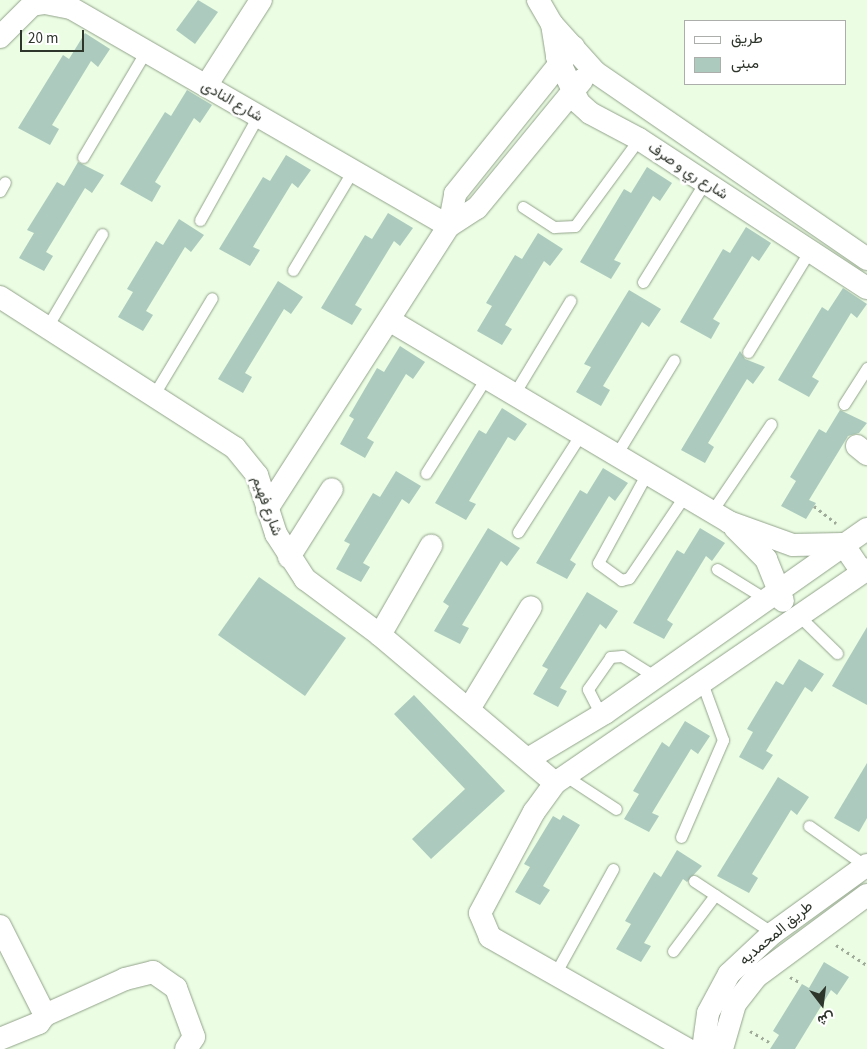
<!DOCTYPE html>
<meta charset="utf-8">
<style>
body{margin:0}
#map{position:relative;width:867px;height:1049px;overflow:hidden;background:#ebfde3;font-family:"Source Sans 3",Vazirmatn,sans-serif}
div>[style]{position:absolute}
.building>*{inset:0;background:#accbbe}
.path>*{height:3px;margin-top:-1.5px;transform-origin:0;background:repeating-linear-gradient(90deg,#9eab98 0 2.5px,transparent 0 6.5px)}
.roads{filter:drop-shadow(0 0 1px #92a38b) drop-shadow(0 0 1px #92a38b)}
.lane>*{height:11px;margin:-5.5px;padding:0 5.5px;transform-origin:5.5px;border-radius:5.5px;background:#fff}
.street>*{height:22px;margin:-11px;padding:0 11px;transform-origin:11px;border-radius:11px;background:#fff}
span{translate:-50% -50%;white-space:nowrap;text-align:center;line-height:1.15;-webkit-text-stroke:5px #fff;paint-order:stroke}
.street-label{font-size:15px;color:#2e352b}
.legend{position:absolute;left:684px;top:20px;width:162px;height:65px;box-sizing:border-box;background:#fff;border:1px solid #abaeaa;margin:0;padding:6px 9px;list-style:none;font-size:15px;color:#2e352b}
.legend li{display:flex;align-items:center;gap:10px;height:25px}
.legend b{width:25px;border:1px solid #abaeaa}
.north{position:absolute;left:797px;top:979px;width:50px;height:50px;-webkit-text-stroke:4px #fff;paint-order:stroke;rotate:165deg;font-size:14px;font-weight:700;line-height:20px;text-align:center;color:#2e352b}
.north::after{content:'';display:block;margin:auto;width:18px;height:22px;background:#2e352b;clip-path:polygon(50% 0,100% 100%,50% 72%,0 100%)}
.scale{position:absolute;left:20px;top:30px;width:64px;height:22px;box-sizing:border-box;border:2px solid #2e352b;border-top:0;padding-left:6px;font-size:15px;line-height:18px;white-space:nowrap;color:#2e352b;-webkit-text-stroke:4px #fff;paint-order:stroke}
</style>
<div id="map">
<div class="building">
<div style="clip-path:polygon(198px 0,218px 12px,195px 44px,176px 30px)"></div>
<div style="clip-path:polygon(85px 33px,110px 49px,98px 67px,91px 61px,52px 125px,59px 129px,50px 145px,18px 128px,63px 55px,69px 59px)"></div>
<div style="clip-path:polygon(187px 90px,212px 105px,200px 123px,194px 118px,155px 182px,161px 186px,152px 202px,120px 184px,165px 112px,171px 116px)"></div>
<div style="clip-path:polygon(286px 155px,311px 170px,298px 188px,292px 183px,253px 247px,260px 250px,250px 266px,219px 249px,263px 177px,270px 181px)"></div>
<div style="clip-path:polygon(78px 162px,104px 175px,92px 193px,85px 188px,46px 252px,53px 256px,44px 271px,19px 258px,34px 233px,27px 230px,57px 182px,64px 186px)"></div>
<div style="clip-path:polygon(647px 167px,672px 183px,660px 201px,653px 196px,614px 260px,621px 263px,611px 279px,580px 262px,624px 189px,631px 193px)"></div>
<div style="clip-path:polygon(388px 213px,413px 228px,400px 246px,394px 241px,355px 305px,362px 309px,352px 325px,321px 308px,365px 235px,372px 239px)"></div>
<div style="clip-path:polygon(179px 219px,204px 235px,191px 252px,185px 247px,146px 311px,153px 315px,143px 331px,118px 317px,133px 292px,127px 289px,156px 241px,163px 245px)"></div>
<div style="clip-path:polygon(746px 227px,771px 243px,759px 261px,752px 256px,713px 319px,720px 323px,711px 339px,680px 322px,723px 249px,730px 253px)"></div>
<div style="clip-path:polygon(538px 233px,563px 249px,550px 266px,544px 261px,505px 325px,512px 329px,502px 345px,477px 331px,492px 306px,486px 303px,515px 255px,522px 259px)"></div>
<div style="clip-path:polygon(278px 281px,303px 297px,291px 314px,284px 309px,245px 373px,252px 377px,243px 393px,218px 379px)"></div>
<div style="clip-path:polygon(843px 288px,867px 304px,857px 318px,851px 313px,812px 377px,819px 381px,809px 397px,778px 380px,822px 307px,828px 311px)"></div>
<div style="clip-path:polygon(629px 290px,661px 309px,649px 327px,642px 322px,603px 386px,610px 390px,601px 406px,576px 392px,591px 367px,584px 364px)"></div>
<div style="clip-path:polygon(400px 346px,425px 362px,413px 379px,406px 374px,367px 438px,374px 442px,365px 458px,340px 444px,354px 419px,349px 416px,377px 368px,384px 372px)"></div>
<div style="clip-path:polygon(740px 351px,745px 359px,765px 367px,753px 384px,747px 379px,708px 443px,714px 447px,705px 463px,681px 450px)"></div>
<div style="clip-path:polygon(502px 408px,527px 424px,515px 441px,508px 437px,469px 501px,476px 504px,466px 520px,435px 503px,479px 430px,486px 434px)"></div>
<div style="clip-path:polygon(840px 410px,867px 423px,859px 433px,848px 436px,809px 500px,816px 503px,806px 519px,781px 506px,796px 481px,790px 477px,819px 429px,826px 433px)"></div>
<div style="clip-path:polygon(603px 468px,628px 483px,615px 501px,609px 496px,570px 560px,576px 564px,567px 579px,536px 563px,580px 490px,587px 494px)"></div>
<div style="clip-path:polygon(396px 471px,421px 486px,409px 504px,402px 499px,363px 563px,370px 567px,361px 582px,336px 569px,350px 544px,344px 541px,373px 493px,380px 497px)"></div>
<div style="clip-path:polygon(488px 528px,520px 548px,507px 566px,501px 561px,462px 625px,469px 628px,460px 644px,434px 631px,449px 606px,443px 602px)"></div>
<div style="clip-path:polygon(700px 528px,725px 543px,712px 561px,706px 556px,667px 620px,673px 624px,664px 639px,633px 623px,677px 550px,684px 554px)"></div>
<div style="clip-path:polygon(259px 577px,346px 638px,305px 696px,218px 635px)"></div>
<div style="clip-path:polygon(587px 592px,618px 611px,606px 629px,600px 624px,560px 688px,567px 691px,558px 707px,533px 694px,548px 669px,542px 666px)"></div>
<div style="clip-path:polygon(867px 627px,867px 705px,832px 686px)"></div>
<div style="clip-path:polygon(799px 659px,824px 674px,812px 692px,805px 687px,766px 751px,773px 755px,763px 770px,739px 757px,753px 732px,747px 729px,776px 681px,783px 685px)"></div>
<div style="clip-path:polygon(414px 695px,505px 791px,431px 859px,412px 839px,465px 789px,394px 714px)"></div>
<div style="clip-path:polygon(685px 721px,710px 736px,698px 754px,691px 749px,652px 813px,659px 816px,649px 832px,624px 819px,639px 794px,633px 791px,662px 742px,669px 747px)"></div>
<div style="clip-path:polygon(867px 763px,867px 818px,859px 832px,834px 818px)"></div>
<div style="clip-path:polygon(778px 777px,809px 797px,797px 815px,791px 810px,752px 874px,758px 878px,749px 893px,717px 876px)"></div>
<div style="clip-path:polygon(563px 815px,580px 825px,543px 886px,550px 890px,540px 905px,515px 892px,530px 867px,524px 864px,553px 816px,560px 820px)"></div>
<div style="clip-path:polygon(677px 850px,702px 866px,687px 882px,683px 879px,644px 943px,651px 946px,641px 962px,616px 949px,631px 924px,625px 921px,654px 872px,661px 877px)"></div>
<div style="clip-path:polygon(824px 962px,849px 977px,837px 995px,831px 990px,795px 1049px,770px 1049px,779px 1035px,773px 1031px,802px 984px,809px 988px)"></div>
</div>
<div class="path">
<div style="left:814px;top:506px;width:28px;rotate:38deg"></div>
<div style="left:836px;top:945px;width:37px;rotate:33deg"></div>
<div style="left:790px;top:977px;width:13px;rotate:29deg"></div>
<div style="left:750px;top:1031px;width:22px;rotate:30deg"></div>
</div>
<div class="roads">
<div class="lane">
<div style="left:83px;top:157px;width:123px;rotate:-59.3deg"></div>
<div style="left:0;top:191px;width:10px;rotate:-61deg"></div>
<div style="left:523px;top:207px;width:37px;rotate:33deg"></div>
<div style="left:554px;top:227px;width:21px;rotate:-3deg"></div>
<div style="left:575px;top:226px;width:108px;rotate:-53.7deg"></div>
<div style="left:200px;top:220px;width:119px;rotate:-60.9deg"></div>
<div style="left:293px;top:270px;width:117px;rotate:-59deg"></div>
<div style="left:643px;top:282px;width:118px;rotate:-58.2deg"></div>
<div style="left:47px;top:327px;width:108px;rotate:-59.4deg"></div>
<div style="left:748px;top:352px;width:119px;rotate:-58.7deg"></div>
<div style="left:514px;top:394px;width:109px;rotate:-58.9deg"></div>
<div style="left:153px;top:396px;width:114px;rotate:-59deg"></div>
<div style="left:844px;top:404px;width:43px;rotate:-57.4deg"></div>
<div style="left:616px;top:455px;width:111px;rotate:-58.6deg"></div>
<div style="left:426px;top:473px;width:112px;rotate:-57.7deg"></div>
<div style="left:647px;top:473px;width:102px;rotate:118.6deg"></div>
<div style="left:598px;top:563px;width:29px;rotate:36deg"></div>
<div style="left:621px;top:580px;width:8px;rotate:-14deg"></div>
<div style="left:629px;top:578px;width:100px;rotate:-56deg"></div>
<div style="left:712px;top:511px;width:105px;rotate:-55.9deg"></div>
<div style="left:518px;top:532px;width:117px;rotate:-57.3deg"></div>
<div style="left:717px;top:569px;width:55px;rotate:31.7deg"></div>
<div style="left:797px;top:614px;width:56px;rotate:44.3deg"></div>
<div style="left:601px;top:715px;width:29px;rotate:-117deg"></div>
<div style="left:588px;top:689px;width:39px;rotate:-55deg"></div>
<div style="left:610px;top:657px;width:12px;rotate:-5deg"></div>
<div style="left:622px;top:656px;width:39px;rotate:32deg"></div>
<div style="left:564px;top:775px;width:62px;rotate:33.2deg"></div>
<div style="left:809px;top:826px;width:70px;rotate:35.1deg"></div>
<div style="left:681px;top:837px;width:106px;rotate:-66.6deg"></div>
<div style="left:723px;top:740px;width:64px;rotate:-110.1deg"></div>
<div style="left:694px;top:881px;width:95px;rotate:33.4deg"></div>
<div style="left:673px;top:951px;width:70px;rotate:-53.1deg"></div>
<div style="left:555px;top:974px;width:120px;rotate:-61.1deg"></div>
</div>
<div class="street">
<div style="left:538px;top:0;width:28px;rotate:60deg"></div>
<div style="left:552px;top:24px;width:64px;rotate:48.1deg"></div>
<div style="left:595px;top:72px;width:330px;rotate:34.5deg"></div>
<div style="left:552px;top:24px;width:33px;rotate:81deg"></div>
<div style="left:557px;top:57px;width:51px;rotate:64.4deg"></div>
<div style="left:579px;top:103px;width:15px;rotate:42deg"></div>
<div style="left:590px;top:113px;width:55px;rotate:28deg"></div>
<div style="left:639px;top:139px;width:272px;rotate:33.2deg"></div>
<div style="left:0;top:37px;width:45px;rotate:-45deg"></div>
<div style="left:32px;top:5px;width:13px;rotate:-9deg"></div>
<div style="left:45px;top:3px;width:26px;rotate:11deg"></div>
<div style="left:71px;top:8px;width:436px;rotate:30deg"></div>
<div style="left:206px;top:86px;width:102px;rotate:-57.4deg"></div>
<div style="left:449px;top:226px;width:33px;rotate:-33deg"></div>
<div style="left:477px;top:208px;width:166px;rotate:-50.6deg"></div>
<div style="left:0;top:297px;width:279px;rotate:32.7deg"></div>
<div style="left:235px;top:448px;width:35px;rotate:51deg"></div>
<div style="left:257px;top:475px;width:62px;rotate:72.1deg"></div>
<div style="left:276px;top:534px;width:54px;rotate:57.2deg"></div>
<div style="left:305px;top:579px;width:94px;rotate:36.7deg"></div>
<div style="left:380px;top:635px;width:229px;rotate:40.2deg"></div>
<div style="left:389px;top:320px;width:395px;rotate:30.7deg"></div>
<div style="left:729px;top:522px;width:68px;rotate:19.8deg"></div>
<div style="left:793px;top:545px;width:50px;rotate:-1.1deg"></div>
<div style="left:843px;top:544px;width:34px;rotate:56deg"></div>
<div style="left:857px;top:446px;width:13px;rotate:39deg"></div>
<div style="left:267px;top:509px;width:336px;rotate:-57.3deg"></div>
<div style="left:449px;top:226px;width:33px;rotate:-79deg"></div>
<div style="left:455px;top:194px;width:189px;rotate:-51.2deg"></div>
<div style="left:735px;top:528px;width:44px;rotate:45deg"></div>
<div style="left:766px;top:559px;width:45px;rotate:68deg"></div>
<div style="left:289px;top:557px;width:80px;rotate:-57.7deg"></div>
<div style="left:380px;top:635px;width:103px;rotate:-60.2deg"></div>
<div style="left:469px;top:709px;width:119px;rotate:-58.7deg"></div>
<div style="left:528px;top:759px;width:90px;rotate:-30.9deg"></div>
<div style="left:605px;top:713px;width:320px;rotate:-35.1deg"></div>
<div style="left:0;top:926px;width:100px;rotate:63.2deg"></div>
<div style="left:45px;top:1015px;width:10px;rotate:127deg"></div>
<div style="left:39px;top:1023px;width:42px;rotate:157.7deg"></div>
<div style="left:45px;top:1015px;width:88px;rotate:-24.2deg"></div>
<div style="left:125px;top:979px;width:29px;rotate:-14deg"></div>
<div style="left:153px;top:972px;width:28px;rotate:35deg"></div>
<div style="left:176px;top:988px;width:52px;rotate:69.8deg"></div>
<div style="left:194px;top:1037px;width:14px;rotate:124deg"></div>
<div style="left:687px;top:1049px;width:227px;rotate:-150.4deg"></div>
<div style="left:490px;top:937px;width:26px;rotate:-113deg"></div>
<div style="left:480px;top:913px;width:115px;rotate:-61.9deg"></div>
<div style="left:534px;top:812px;width:36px;rotate:-54deg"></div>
<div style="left:555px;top:783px;width:378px;rotate:-34.4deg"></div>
<div style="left:703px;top:1049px;width:36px;rotate:-82deg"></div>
<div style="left:708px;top:1013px;width:44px;rotate:-61.7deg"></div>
<div style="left:729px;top:974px;width:60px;rotate:-43deg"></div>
<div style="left:773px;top:933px;width:116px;rotate:-35.9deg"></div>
<div style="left:722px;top:1049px;width:47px;rotate:-73.9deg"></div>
<div style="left:735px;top:1004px;width:34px;rotate:-52deg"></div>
<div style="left:756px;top:977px;width:138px;rotate:-36.5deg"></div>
</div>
</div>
<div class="street-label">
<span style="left:232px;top:101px;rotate:30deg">شارع النادى</span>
<span style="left:688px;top:171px;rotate:33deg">شارع ري و صرف</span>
<span style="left:267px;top:506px;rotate:70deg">شارع فهيم</span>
<span style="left:776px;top:933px;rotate:-40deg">طريق المحمديه</span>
</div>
<ul class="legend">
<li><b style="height:6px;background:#fff"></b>طريق</li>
<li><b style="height:14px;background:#accbbe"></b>مبنى</li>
</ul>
<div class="north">ش</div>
<div class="scale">20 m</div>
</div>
